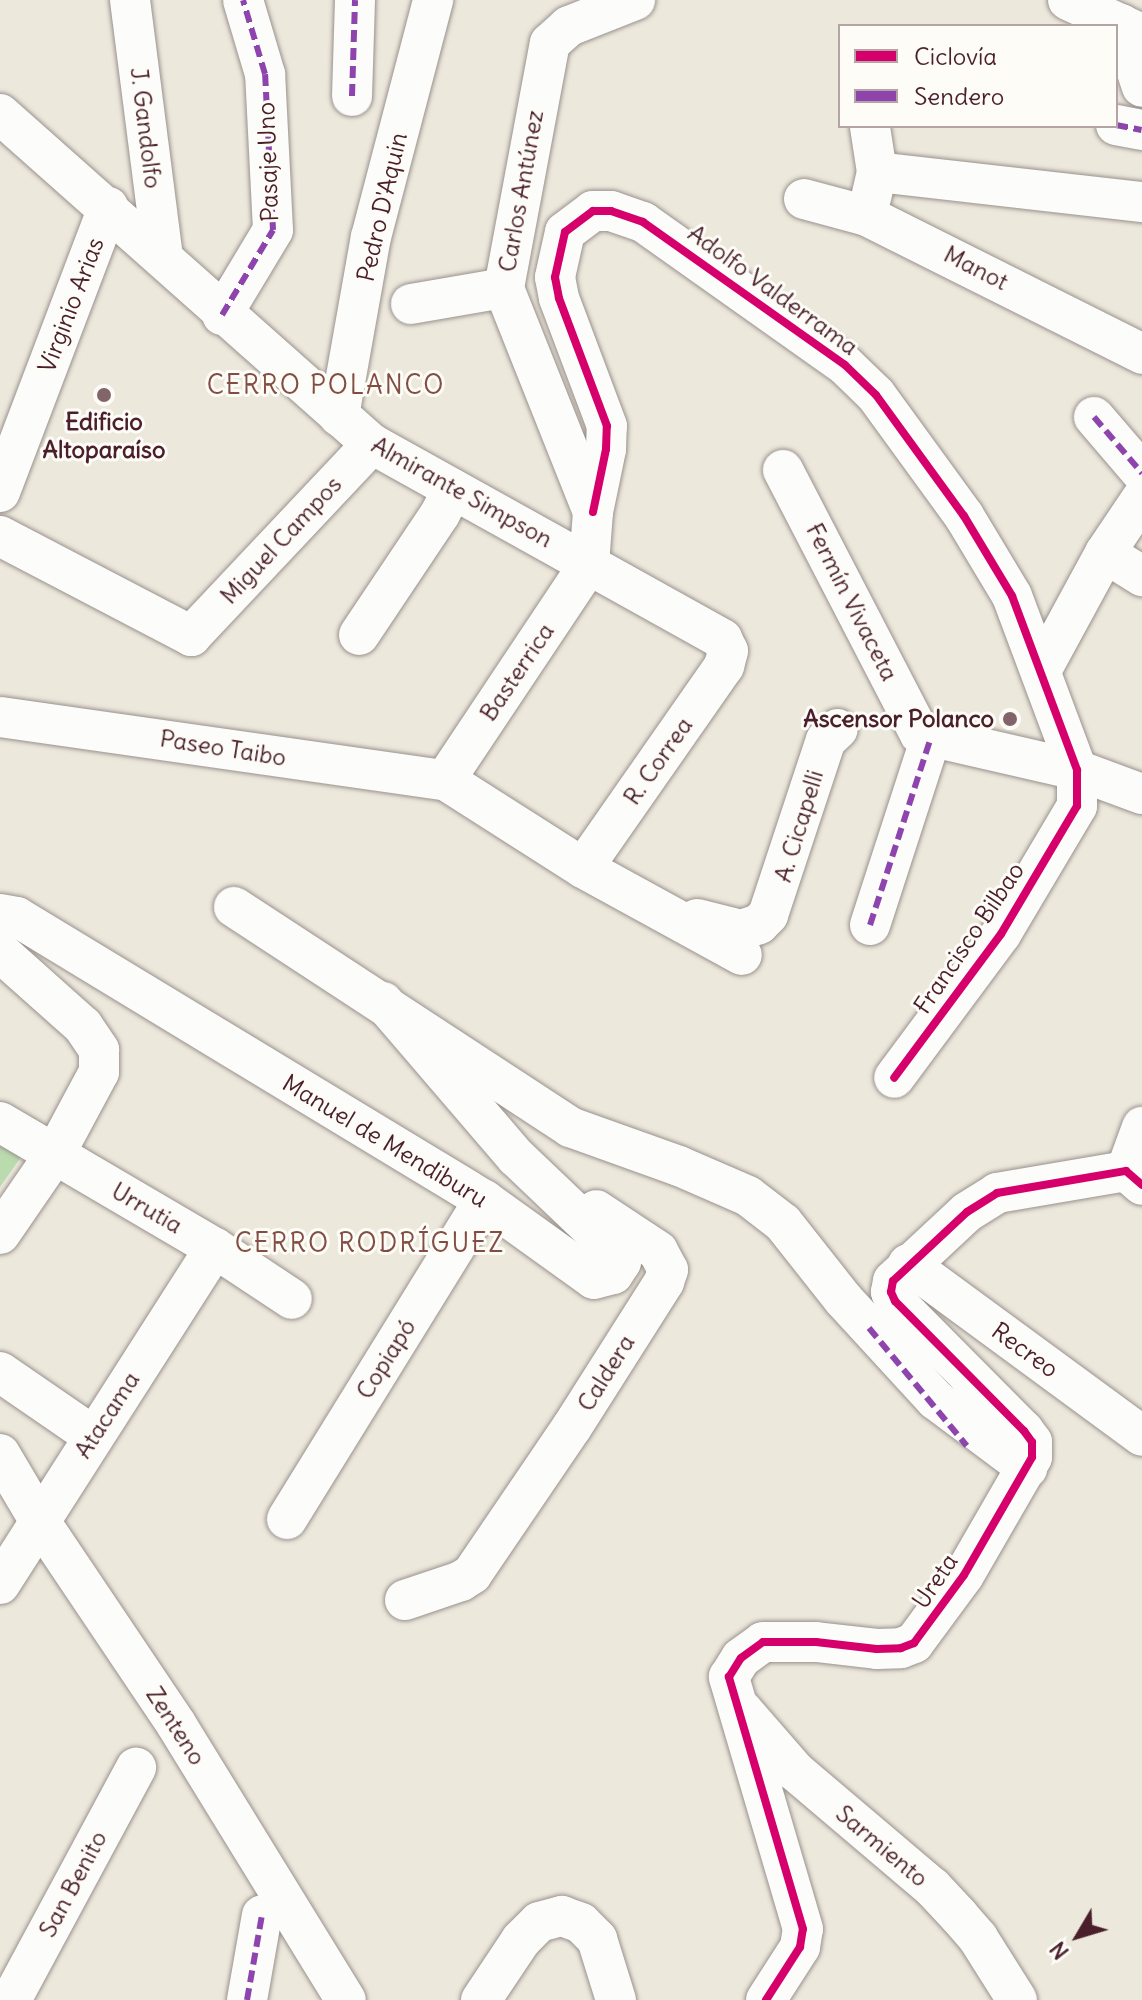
<!DOCTYPE html>
<meta charset="utf-8">
<style>
body{margin:0}
#map{position:relative;width:1142px;height:2000px;overflow:hidden;background:#ece8dc;font-family:Delius,sans-serif}
div>[style]{position:absolute}
.green>*{inset:0;background:#b9dbae}
.roads{filter:drop-shadow(0 0 2px #9a918d) drop-shadow(0 0 2px #9a918d)}
.minor>*{height:40px;margin:-20px;padding:0 20px;transform-origin:20px;border-radius:20px;background:#fcfcfa}
.quiet>*{height:6px;margin-top:-3px;transform-origin:0;background:repeating-linear-gradient(90deg,#8e44ad 0 12px,transparent 0 18px)}
.cycleway>*{height:8px;margin:-4px;padding:0 4px;transform-origin:4px;border-radius:4px;background:#d6006c}
.dots>*{width:22px;height:22px;translate:-50% -50%;box-sizing:border-box;border:4px solid #fdfcf7;border-radius:50%}
span{translate:-50% -50%;white-space:nowrap;text-align:center;line-height:1.15;-webkit-text-stroke:6px #fdfcf7;paint-order:stroke}
.street-label{font-size:24px;color:#4a1f2b}
.poi-label{font-size:24px;color:#4a1f2b;font-weight:700}
.right{translate:-100% -50%;text-align:right}
.neighbourhood-label{font-size:26px;color:#824d42;letter-spacing:2px}
.legend{position:absolute;left:838px;top:24px;width:280px;height:104px;box-sizing:border-box;background:#fdfcf7;border:2px solid #b5a4a5;margin:0;padding:10px 14px;list-style:none;font-size:24px;color:#4a1f2b}
.legend li{display:flex;align-items:center;gap:16px;height:40px}
.legend b{width:40px;border:2px solid #b5a4a5}
.north{position:absolute;left:1038px;top:1896px;width:80px;height:80px;-webkit-text-stroke:6px #fdfcf7;paint-order:stroke;rotate:232deg;font-size:22px;font-weight:700;line-height:32px;text-align:center;color:#4a1f2b}
.north::after{content:'';display:block;margin:auto;width:28px;height:36px;background:#4a1f2b;clip-path:polygon(50% 0,100% 100%,50% 72%,0 100%)}
</style>
<div id="map">
<div class="green">
<div style="clip-path:polygon(0 1144px,21px 1157px,0 1187px)"></div>
</div>
<div class="roads">
<div class="minor">
<div style="left:130px;top:0;width:258px;rotate:82.7deg"></div>
<div style="left:1068px;top:0;width:81px;rotate:24.7deg"></div>
<div style="left:1121px;top:24px;width:66px;rotate:71.6deg"></div>
<div style="left:352px;top:96px;width:96px;rotate:-88.2deg"></div>
<div style="left:0;top:114px;width:497px;rotate:41.6deg"></div>
<div style="left:372px;top:444px;width:401px;rotate:29.1deg"></div>
<div style="left:722px;top:639px;width:13px;rotate:63deg"></div>
<div style="left:728px;top:651px;width:16px;rotate:105deg"></div>
<div style="left:724px;top:666px;width:246px;rotate:124.9deg"></div>
<div style="left:1116px;top:125px;width:26px;rotate:11deg"></div>
<div style="left:870px;top:127px;width:46px;rotate:81.2deg"></div>
<div style="left:877px;top:172px;width:27px;rotate:103deg"></div>
<div style="left:877px;top:172px;width:267px;rotate:6.5deg"></div>
<div style="left:804px;top:199px;width:65px;rotate:15.1deg"></div>
<div style="left:867px;top:216px;width:308px;rotate:26.6deg"></div>
<div style="left:411px;top:304px;width:94px;rotate:-9.8deg"></div>
<div style="left:222px;top:315px;width:99px;rotate:-59deg"></div>
<div style="left:273px;top:230px;width:156px;rotate:-92.9deg"></div>
<div style="left:265px;top:74px;width:77px;rotate:-106.6deg"></div>
<div style="left:339px;top:416px;width:182px;rotate:-79.9deg"></div>
<div style="left:371px;top:237px;width:245px;rotate:-75.3deg"></div>
<div style="left:1094px;top:417px;width:74px;rotate:49.4deg"></div>
<div style="left:783px;top:470px;width:297px;rotate:62.6deg"></div>
<div style="left:920px;top:734px;width:161px;rotate:12.9deg"></div>
<div style="left:1077px;top:770px;width:69px;rotate:20.3deg"></div>
<div style="left:0;top:492px;width:305px;rotate:-69.2deg"></div>
<div style="left:593px;top:512px;width:64px;rotate:-78.3deg"></div>
<div style="left:606px;top:449px;width:23px;rotate:-88deg"></div>
<div style="left:607px;top:426px;width:137px;rotate:-110.6deg"></div>
<div style="left:559px;top:298px;width:21px;rotate:-101deg"></div>
<div style="left:555px;top:277px;width:46px;rotate:-77.5deg"></div>
<div style="left:565px;top:232px;width:35px;rotate:-37deg"></div>
<div style="left:593px;top:211px;width:18px"></div>
<div style="left:611px;top:211px;width:34px;rotate:19deg"></div>
<div style="left:643px;top:222px;width:247px;rotate:35.3deg"></div>
<div style="left:845px;top:365px;width:43px;rotate:44.1deg"></div>
<div style="left:876px;top:395px;width:150px;rotate:54deg"></div>
<div style="left:964px;top:516px;width:93px;rotate:59deg"></div>
<div style="left:1012px;top:596px;width:186px;rotate:69.5deg"></div>
<div style="left:1077px;top:770px;width:36px;rotate:90deg"></div>
<div style="left:1077px;top:806px;width:149px;rotate:120.7deg"></div>
<div style="left:1001px;top:934px;width:179px;rotate:126.6deg"></div>
<div style="left:0;top:536px;width:216px;rotate:27.6deg"></div>
<div style="left:191px;top:636px;width:264px;rotate:-46.7deg"></div>
<div style="left:1105px;top:553px;width:44px;rotate:31.9deg"></div>
<div style="left:359px;top:635px;width:146px;rotate:-56.2deg"></div>
<div style="left:440px;top:514px;width:28px;rotate:-63deg"></div>
<div style="left:1042px;top:669px;width:132px;rotate:-61.5deg"></div>
<div style="left:1105px;top:553px;width:66px;rotate:-56.1deg"></div>
<div style="left:0;top:717px;width:449px;rotate:8.1deg"></div>
<div style="left:445px;top:780px;width:164px;rotate:32.5deg"></div>
<div style="left:583px;top:868px;width:181px;rotate:28.7deg"></div>
<div style="left:445px;top:780px;width:260px;rotate:-56.3deg"></div>
<div style="left:589px;top:564px;width:52px;rotate:-85.6deg"></div>
<div style="left:593px;top:512px;width:241px;rotate:-111.7deg"></div>
<div style="left:504px;top:288px;width:249px;rotate:-79.4deg"></div>
<div style="left:550px;top:43px;width:25px;rotate:-42deg"></div>
<div style="left:569px;top:26px;width:71px;rotate:-21.5deg"></div>
<div style="left:234px;top:907px;width:402px;rotate:33.2deg"></div>
<div style="left:570px;top:1127px;width:116px;rotate:19.7deg"></div>
<div style="left:679px;top:1166px;width:75px;rotate:23.5deg"></div>
<div style="left:748px;top:1196px;width:44px;rotate:37.6deg"></div>
<div style="left:783px;top:1223px;width:97px;rotate:51.7deg"></div>
<div style="left:843px;top:1299px;width:137px;rotate:47.4deg"></div>
<div style="left:936px;top:1400px;width:114px;rotate:36.8deg"></div>
<div style="left:0;top:914px;width:17px;rotate:10deg"></div>
<div style="left:17px;top:917px;width:546px;rotate:31.22deg"></div>
<div style="left:484px;top:1200px;width:135px;rotate:35.7deg"></div>
<div style="left:594px;top:1279px;width:20px;rotate:-15deg"></div>
<div style="left:613px;top:1274px;width:14px;rotate:-56deg"></div>
<div style="left:621px;top:1262px;width:7px;rotate:-106deg"></div>
<div style="left:619px;top:1255px;width:142px;rotate:-136.4deg"></div>
<div style="left:516px;top:1157px;width:204px;rotate:-130.6deg"></div>
<div style="left:697px;top:919px;width:45px;rotate:14deg"></div>
<div style="left:741px;top:930px;width:19px;rotate:-18deg"></div>
<div style="left:759px;top:924px;width:13px;rotate:-45deg"></div>
<div style="left:768px;top:915px;width:184px;rotate:-71.7deg"></div>
<div style="left:826px;top:740px;width:16px;rotate:-43deg"></div>
<div style="left:870px;top:925px;width:198px;rotate:-72deg"></div>
<div style="left:0;top:952px;width:111px;rotate:41.7deg"></div>
<div style="left:83px;top:1026px;width:29px;rotate:56deg"></div>
<div style="left:99px;top:1050px;width:22px;rotate:90deg"></div>
<div style="left:99px;top:1072px;width:93px;rotate:118.2deg"></div>
<div style="left:55px;top:1154px;width:97px;rotate:124.5deg"></div>
<div style="left:0;top:1122px;width:249px;rotate:30.4deg"></div>
<div style="left:215px;top:1248px;width:92px;rotate:33.5deg"></div>
<div style="left:1126px;top:1171px;width:47px;rotate:-70deg"></div>
<div style="left:908px;top:1264px;width:290px;rotate:36.3deg"></div>
<div style="left:0;top:1372px;width:113px;rotate:34.5deg"></div>
<div style="left:0;top:1454px;width:77px;rotate:59.4deg"></div>
<div style="left:39px;top:1520px;width:246px;rotate:56.1deg"></div>
<div style="left:176px;top:1724px;width:324px;rotate:58.4deg"></div>
<div style="left:287px;top:1519px;width:375px;rotate:-58.3deg"></div>
<div style="left:0;top:1584px;width:399px;rotate:-57.4deg"></div>
<div style="left:405px;top:1600px;width:59px;rotate:-18.7deg"></div>
<div style="left:461px;top:1581px;width:13px;rotate:-32deg"></div>
<div style="left:472px;top:1574px;width:178px;rotate:-55.8deg"></div>
<div style="left:572px;top:1427px;width:172px;rotate:-57.6deg"></div>
<div style="left:664px;top:1282px;width:13px;rotate:-72deg"></div>
<div style="left:668px;top:1270px;width:21px;rotate:-118deg"></div>
<div style="left:658px;top:1251px;width:74px;rotate:-146.5deg"></div>
<div style="left:742px;top:1710px;width:81px;rotate:49deg"></div>
<div style="left:795px;top:1771px;width:180px;rotate:40.3deg"></div>
<div style="left:932px;top:1887px;width:40px;rotate:47deg"></div>
<div style="left:959px;top:1916px;width:29px;rotate:49deg"></div>
<div style="left:978px;top:1938px;width:73px;rotate:57.8deg"></div>
<div style="left:11px;top:2000px;width:264px;rotate:-61.7deg"></div>
<div style="left:247px;top:2000px;width:86px;rotate:-80deg"></div>
<div style="left:481px;top:2000px;width:72px;rotate:-56.3deg"></div>
<div style="left:521px;top:1940px;width:25px;rotate:-45deg"></div>
<div style="left:539px;top:1922px;width:24px;rotate:-15deg"></div>
<div style="left:562px;top:1916px;width:20px;rotate:20deg"></div>
<div style="left:581px;top:1923px;width:23px;rotate:45deg"></div>
<div style="left:597px;top:1939px;width:64px;rotate:72.7deg"></div>
<div style="left:766px;top:2000px;width:63px;rotate:-57.3deg"></div>
<div style="left:800px;top:1947px;width:18px;rotate:-81deg"></div>
<div style="left:803px;top:1929px;width:263px;rotate:-106.4deg"></div>
<div style="left:729px;top:1677px;width:22px;rotate:-58deg"></div>
<div style="left:741px;top:1658px;width:27px;rotate:-36deg"></div>
<div style="left:763px;top:1642px;width:53px"></div>
<div style="left:816px;top:1642px;width:61px;rotate:6.5deg"></div>
<div style="left:877px;top:1649px;width:24px;rotate:-2deg"></div>
<div style="left:901px;top:1648px;width:14px;rotate:-21deg"></div>
<div style="left:914px;top:1643px;width:84px;rotate:-53.7deg"></div>
<div style="left:964px;top:1575px;width:136px;rotate:-60deg"></div>
<div style="left:1032px;top:1457px;width:15px;rotate:-90deg"></div>
<div style="left:1032px;top:1442px;width:14px;rotate:-126deg"></div>
<div style="left:1024px;top:1431px;width:183px;rotate:-134.8deg"></div>
<div style="left:895px;top:1301px;width:10px;rotate:-114deg"></div>
<div style="left:891px;top:1292px;width:11px;rotate:-80deg"></div>
<div style="left:893px;top:1281px;width:101px;rotate:-43deg"></div>
<div style="left:967px;top:1212px;width:36px;rotate:-32deg"></div>
<div style="left:997px;top:1193px;width:131px;rotate:-9.7deg"></div>
<div style="left:1126px;top:1171px;width:21px;rotate:41deg"></div>
</div>
</div>
<div class="quiet">
<div style="left:352px;top:96px;width:96px;rotate:-88.2deg"></div>
<div style="left:1116px;top:125px;width:26px;rotate:11deg"></div>
<div style="left:222px;top:315px;width:99px;rotate:-59deg"></div>
<div style="left:273px;top:230px;width:156px;rotate:-92.9deg"></div>
<div style="left:265px;top:74px;width:77px;rotate:-106.6deg"></div>
<div style="left:1094px;top:417px;width:74px;rotate:49.4deg"></div>
<div style="left:870px;top:925px;width:198px;rotate:-72deg"></div>
<div style="left:869px;top:1328px;width:153px;rotate:50.3deg"></div>
<div style="left:247px;top:2000px;width:86px;rotate:-80deg"></div>
</div>
<div class="cycleway">
<div style="left:593px;top:512px;width:64px;rotate:-78.3deg"></div>
<div style="left:606px;top:449px;width:23px;rotate:-88deg"></div>
<div style="left:607px;top:426px;width:137px;rotate:-110.6deg"></div>
<div style="left:559px;top:298px;width:21px;rotate:-101deg"></div>
<div style="left:555px;top:277px;width:46px;rotate:-77.5deg"></div>
<div style="left:565px;top:232px;width:35px;rotate:-37deg"></div>
<div style="left:593px;top:211px;width:18px"></div>
<div style="left:611px;top:211px;width:34px;rotate:19deg"></div>
<div style="left:643px;top:222px;width:247px;rotate:35.3deg"></div>
<div style="left:845px;top:365px;width:43px;rotate:44.1deg"></div>
<div style="left:876px;top:395px;width:150px;rotate:54deg"></div>
<div style="left:964px;top:516px;width:93px;rotate:59deg"></div>
<div style="left:1012px;top:596px;width:186px;rotate:69.5deg"></div>
<div style="left:1077px;top:770px;width:36px;rotate:90deg"></div>
<div style="left:1077px;top:806px;width:149px;rotate:120.7deg"></div>
<div style="left:1001px;top:934px;width:179px;rotate:126.6deg"></div>
<div style="left:766px;top:2000px;width:63px;rotate:-57.3deg"></div>
<div style="left:800px;top:1947px;width:18px;rotate:-81deg"></div>
<div style="left:803px;top:1929px;width:263px;rotate:-106.4deg"></div>
<div style="left:729px;top:1677px;width:22px;rotate:-58deg"></div>
<div style="left:741px;top:1658px;width:27px;rotate:-36deg"></div>
<div style="left:763px;top:1642px;width:53px"></div>
<div style="left:816px;top:1642px;width:61px;rotate:6.5deg"></div>
<div style="left:877px;top:1649px;width:24px;rotate:-2deg"></div>
<div style="left:901px;top:1648px;width:14px;rotate:-21deg"></div>
<div style="left:914px;top:1643px;width:84px;rotate:-53.7deg"></div>
<div style="left:964px;top:1575px;width:136px;rotate:-60deg"></div>
<div style="left:1032px;top:1457px;width:15px;rotate:-90deg"></div>
<div style="left:1032px;top:1442px;width:14px;rotate:-126deg"></div>
<div style="left:1024px;top:1431px;width:183px;rotate:-134.8deg"></div>
<div style="left:895px;top:1301px;width:10px;rotate:-114deg"></div>
<div style="left:891px;top:1292px;width:11px;rotate:-80deg"></div>
<div style="left:893px;top:1281px;width:101px;rotate:-43deg"></div>
<div style="left:967px;top:1212px;width:36px;rotate:-32deg"></div>
<div style="left:997px;top:1193px;width:131px;rotate:-9.7deg"></div>
<div style="left:1126px;top:1171px;width:21px;rotate:41deg"></div>
</div>
<div class="dots">
<div style="left:104px;top:395px;background:#836569"></div>
<div style="left:1010px;top:719px;background:#836569"></div>
</div>
<div class="street-label">
<span style="left:146px;top:128px;rotate:83deg">J. Gandolfo</span>
<span style="left:268px;top:162px;rotate:-92deg">Pasaje Uno</span>
<span style="left:521px;top:191px;rotate:-80deg">Carlos Antúnez</span>
<span style="left:382px;top:207px;rotate:-77deg">Pedro D'Aquin</span>
<span style="left:976px;top:268px;rotate:27deg">Manot</span>
<span style="left:773px;top:290px;rotate:36deg">Adolfo Valderrama</span>
<span style="left:71px;top:305px;rotate:-69deg">Virginio Arias</span>
<span style="left:462px;top:492px;rotate:29deg">Almirante Simpson</span>
<span style="left:281px;top:540px;rotate:-47deg">Miguel Campos</span>
<span style="left:852px;top:602px;rotate:63deg">Fermín Vivaceta</span>
<span style="left:517px;top:672px;rotate:-56deg">Basterrica</span>
<span style="left:223px;top:748px;rotate:9deg">Paseo Taibo</span>
<span style="left:658px;top:761px;rotate:-55deg">R. Correa</span>
<span style="left:799px;top:826px;rotate:-73deg">A. Cicapelli</span>
<span style="left:969px;top:938px;rotate:-56deg">Francisco Bilbao</span>
<span style="left:385px;top:1141px;rotate:31deg">Manuel de Mendiburu</span>
<span style="left:147px;top:1208px;rotate:30deg">Urrutia</span>
<span style="left:1025px;top:1350px;rotate:36deg">Recreo</span>
<span style="left:386px;top:1359px;rotate:-58deg">Copiapó</span>
<span style="left:606px;top:1373px;rotate:-58deg">Caldera</span>
<span style="left:107px;top:1415px;rotate:-57deg">Atacama</span>
<span style="left:935px;top:1581px;rotate:-56deg">Ureta</span>
<span style="left:176px;top:1726px;rotate:57deg">Zenteno</span>
<span style="left:882px;top:1846px;rotate:40deg">Sarmiento</span>
<span style="left:73px;top:1884px;rotate:-62deg">San Benito</span>
</div>
<div class="poi-label">
<span style="left:104px;top:436px">Edificio<br>Altoparaíso</span>
<span class="right" style="left:994px;top:719px">Ascensor Polanco</span>
</div>
<div class="neighbourhood-label">
<span style="left:326px;top:385px">CERRO POLANCO</span>
<span style="left:370px;top:1243px">CERRO RODRÍGUEZ</span>
</div>
<ul class="legend">
<li><b style="height:10px;background:#d6006c"></b>Ciclovía</li>
<li><b style="height:10px;background:#8e44ad"></b>Sendero</li>
</ul>
<div class="north">N</div>
</div>
